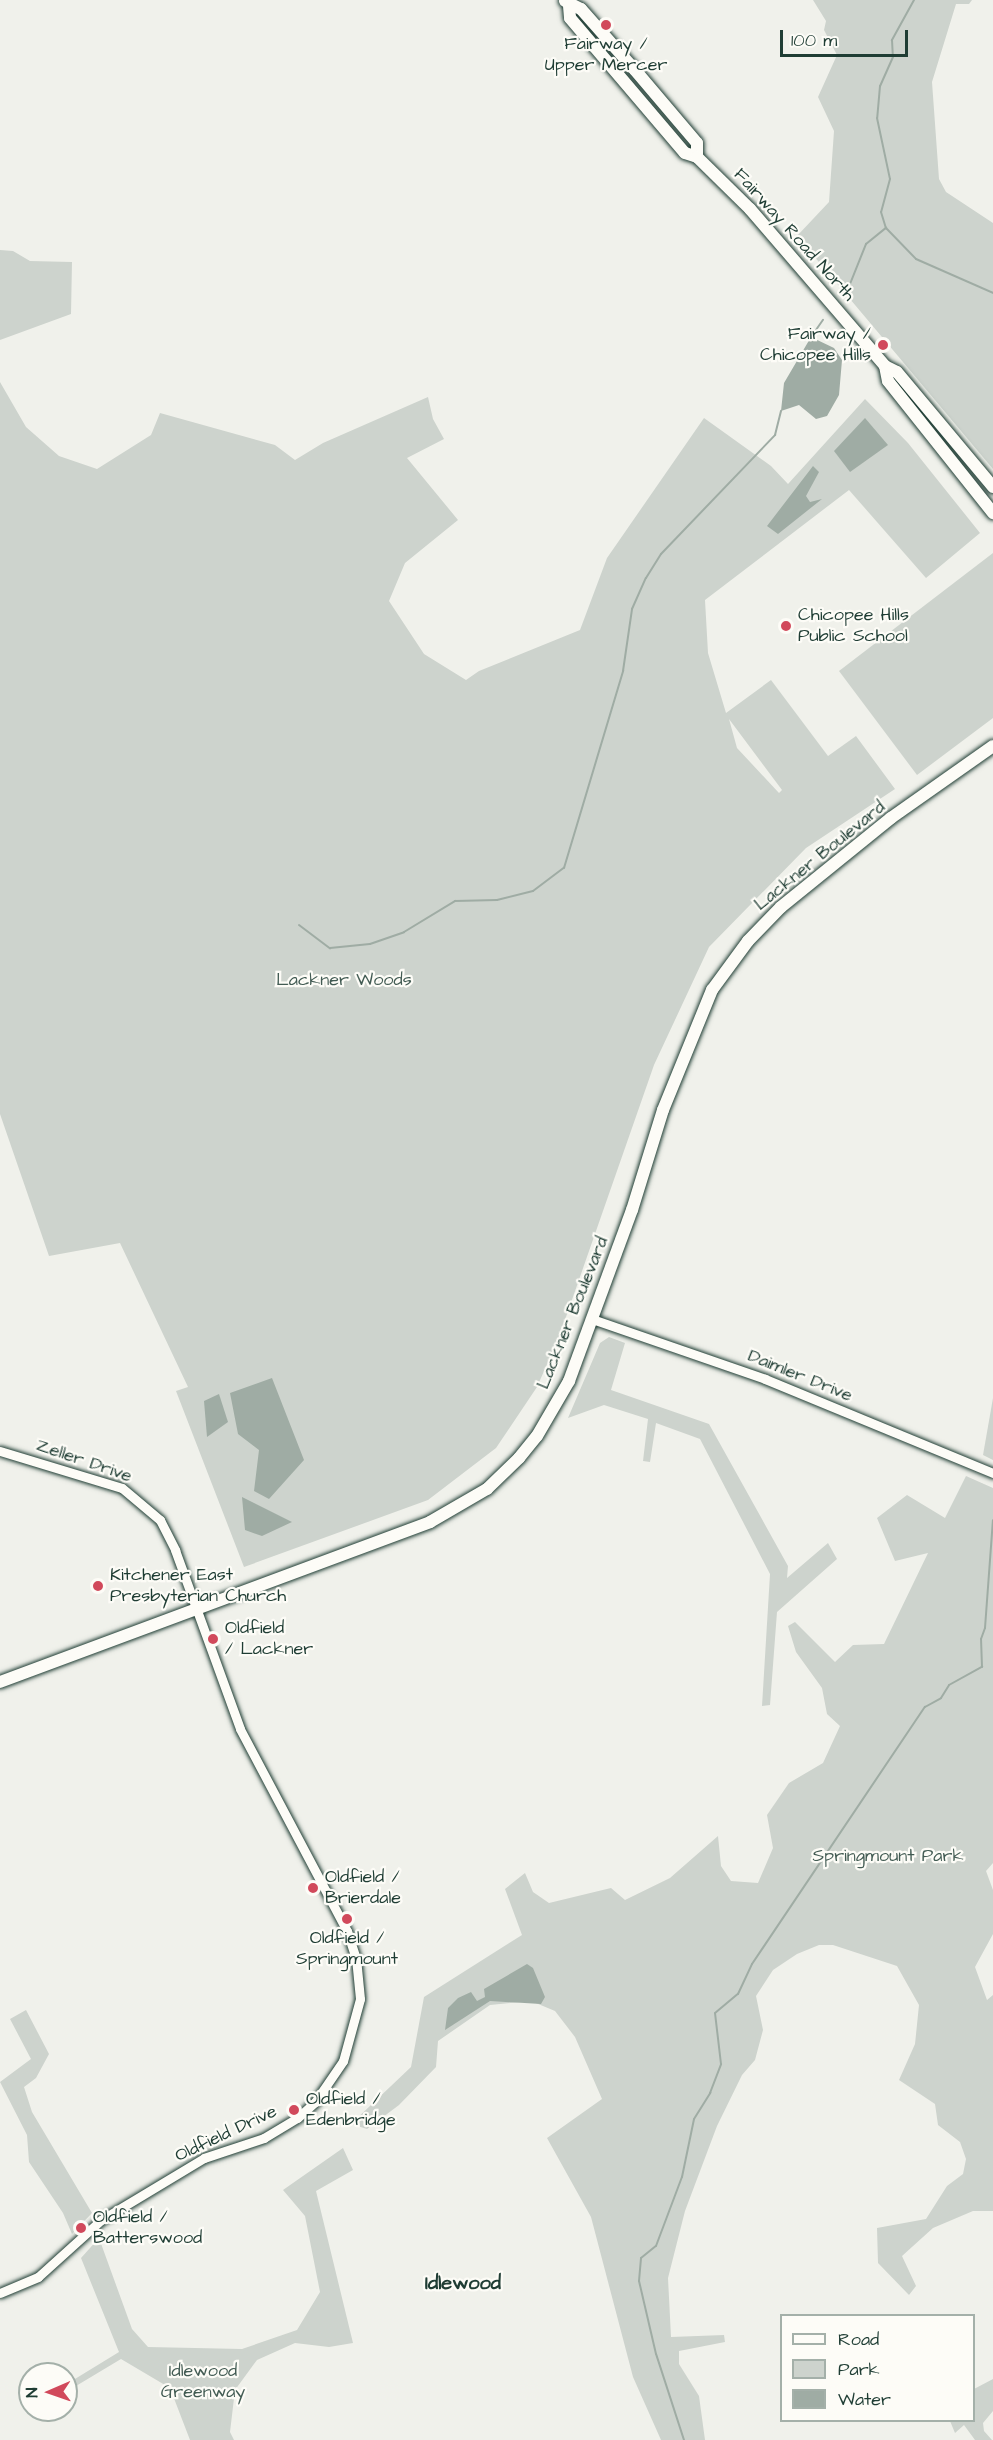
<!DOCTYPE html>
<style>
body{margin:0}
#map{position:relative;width:993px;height:2440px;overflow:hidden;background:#f0f1eb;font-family:"Architects Daughter",sans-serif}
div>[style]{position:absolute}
.green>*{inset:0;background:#cdd3cd}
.water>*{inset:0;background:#9faca4}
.stream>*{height:2px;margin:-1px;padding:0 1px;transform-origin:1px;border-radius:1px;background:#9faca4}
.roads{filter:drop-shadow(0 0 2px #1f3d34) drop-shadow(0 0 2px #1f3d34)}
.minor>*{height:9px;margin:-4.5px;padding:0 4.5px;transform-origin:4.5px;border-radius:4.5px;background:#fdfcf7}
.major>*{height:12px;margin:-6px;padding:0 6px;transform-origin:6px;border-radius:6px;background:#fdfcf7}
.dots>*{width:16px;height:16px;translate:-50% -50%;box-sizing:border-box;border:3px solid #fdfcf7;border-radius:50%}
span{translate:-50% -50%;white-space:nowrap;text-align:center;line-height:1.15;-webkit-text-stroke:4.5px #fdfcf7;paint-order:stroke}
.poi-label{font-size:18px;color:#1f3d34}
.right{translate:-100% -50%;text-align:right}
.left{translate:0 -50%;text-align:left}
.street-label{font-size:18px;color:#1f3d34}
.park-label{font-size:18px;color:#425b53}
.neighbourhood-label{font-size:20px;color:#1f3d34;font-weight:700}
.legend{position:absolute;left:780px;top:2314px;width:195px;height:108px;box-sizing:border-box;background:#fdfcf7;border:2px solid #a4b0a9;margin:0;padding:8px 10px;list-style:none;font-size:18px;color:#1f3d34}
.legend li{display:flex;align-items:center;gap:12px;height:30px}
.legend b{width:30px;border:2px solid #a4b0a9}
.north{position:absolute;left:18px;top:2362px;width:60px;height:60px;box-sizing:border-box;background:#fdfcf7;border:2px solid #a4b0a9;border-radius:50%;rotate:268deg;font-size:16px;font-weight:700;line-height:24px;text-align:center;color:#1f3d34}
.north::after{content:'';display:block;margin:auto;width:21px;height:27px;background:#d1495b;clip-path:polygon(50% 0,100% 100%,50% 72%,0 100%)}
.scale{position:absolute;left:780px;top:30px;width:128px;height:27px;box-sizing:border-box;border:3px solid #1f3d34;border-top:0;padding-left:8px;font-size:18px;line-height:21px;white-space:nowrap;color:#1f3d34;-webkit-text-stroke:4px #fdfcf7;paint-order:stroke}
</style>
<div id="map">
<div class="green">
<div style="clip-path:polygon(813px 0,972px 0,969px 4px,956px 4px,932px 82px,939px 179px,946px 192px,993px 223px,993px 469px,797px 236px,829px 202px,834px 131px,818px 97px,837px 55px,824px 30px,826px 21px)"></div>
<div style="clip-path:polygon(0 250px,13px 251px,30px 261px,72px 262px,71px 314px,0 340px)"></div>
<div style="clip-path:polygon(evenodd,0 382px,26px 427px,59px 456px,97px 469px,151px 435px,160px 413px,275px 445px,295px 460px,323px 443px,428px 397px,433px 419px,444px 439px,407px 458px,458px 520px,405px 563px,389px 601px,424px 654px,466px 680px,479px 671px,580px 630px,607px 558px,704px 418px,771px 466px,788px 484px,865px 399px,908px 443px,980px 533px,926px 578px,849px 490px,705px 600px,708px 653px,726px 713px,771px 680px,828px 756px,856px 736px,895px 789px,806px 848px,709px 947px,654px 1065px,559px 1337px,537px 1387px,496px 1448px,428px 1500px,244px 1567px,176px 1391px,188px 1387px,120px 1243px,49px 1256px,0 1114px,0 382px,729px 719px,782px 790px,779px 793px,737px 748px,729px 719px)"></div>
<div style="clip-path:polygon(993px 553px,993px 718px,917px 775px,839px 671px)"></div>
<div style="clip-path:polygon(609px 1337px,625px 1343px,611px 1390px,709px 1424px,788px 1566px,787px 1578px,828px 1543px,837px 1559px,777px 1612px,770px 1705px,762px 1706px,770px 1574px,700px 1439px,656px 1423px,650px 1462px,643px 1461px,648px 1419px,604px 1405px,568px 1418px,600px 1343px)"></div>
<div style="clip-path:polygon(993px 1398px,993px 1460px,983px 1455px)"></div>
<div style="clip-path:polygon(966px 1476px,993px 1488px,993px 1863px,986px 1871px,993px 1890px,993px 1934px,975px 1967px,987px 2000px,993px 1995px,993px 2211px,973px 2211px,933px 2228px,902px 2256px,916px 2286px,909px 2295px,878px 2263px,877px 2228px,926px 2219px,947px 2186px,963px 2174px,966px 2159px,960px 2142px,938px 2125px,935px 2104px,899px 2080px,915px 2044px,919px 2005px,897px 1966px,833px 1945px,819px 1945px,797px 1954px,773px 1970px,756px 1996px,763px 2030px,755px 2060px,742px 2075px,717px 2126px,685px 2211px,668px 2278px,671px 2337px,724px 2335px,725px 2342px,679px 2351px,679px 2364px,699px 2396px,705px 2440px,661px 2440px,633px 2377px,591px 2217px,547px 2138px,602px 2099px,575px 2037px,555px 2011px,531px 2001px,490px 2005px,438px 2041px,436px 2067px,399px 2105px,367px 2129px,351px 2124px,411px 2067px,424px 1997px,522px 1935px,505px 1889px,525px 1873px,533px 1892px,549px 1903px,611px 1888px,625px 1900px,670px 1878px,718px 1836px,721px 1866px,731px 1881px,758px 1883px,773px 1848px,767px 1815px,789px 1783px,823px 1763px,840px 1726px,827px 1714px,822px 1688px,796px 1652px,788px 1626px,795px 1622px,835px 1662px,853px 1645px,884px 1644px,928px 1553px,895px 1561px,877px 1518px,907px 1495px,945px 1518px)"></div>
<div style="clip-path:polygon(26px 2010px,49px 2054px,36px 2078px,24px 2087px,32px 2112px,92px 2213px,72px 2234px,63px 2213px,29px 2162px,27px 2135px,0 2082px,31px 2059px,10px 2019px)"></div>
<div style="clip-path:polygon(343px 2148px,353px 2170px,316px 2191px,353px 2343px,329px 2347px,295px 2343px,257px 2360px,235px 2390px,230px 2432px,234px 2440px,190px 2440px,170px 2388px,121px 2359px,76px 2386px,70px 2382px,119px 2352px,81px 2258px,99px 2238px,132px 2329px,148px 2347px,242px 2349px,297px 2330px,320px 2292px,305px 2216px,283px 2190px)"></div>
<div style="clip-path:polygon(993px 2379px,993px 2411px,983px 2423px,984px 2431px,992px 2440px,975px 2440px,964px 2425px,955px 2433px,950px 2421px,974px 2420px,974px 2389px)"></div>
</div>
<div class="water">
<div style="clip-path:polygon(811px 337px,834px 348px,842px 360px,839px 395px,827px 416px,816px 419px,799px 405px,781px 411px,784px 383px)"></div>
<div style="clip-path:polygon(865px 418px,888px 445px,850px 472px,834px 451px)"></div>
<div style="clip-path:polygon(813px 466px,819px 472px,806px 496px,810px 502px,822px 499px,778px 534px,767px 526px)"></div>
<div style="clip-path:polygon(272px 1378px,304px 1460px,269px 1499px,254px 1491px,259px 1450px,238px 1434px,230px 1393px)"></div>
<div style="clip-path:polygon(219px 1394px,228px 1422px,207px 1437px,204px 1401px)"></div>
<div style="clip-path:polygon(242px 1497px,292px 1522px,262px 1536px,245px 1530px)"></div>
<div style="clip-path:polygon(527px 1964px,533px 1968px,545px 1997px,541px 2004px,490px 2001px,445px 2030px,448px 2008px,458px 1998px,471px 1992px,477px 2001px,485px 1997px,484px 1989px)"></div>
</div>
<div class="stream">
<div style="left:914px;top:0;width:46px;rotate:118.8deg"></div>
<div style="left:892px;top:40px;width:17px;rotate:87deg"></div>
<div style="left:893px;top:57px;width:32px;rotate:114deg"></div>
<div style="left:880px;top:86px;width:32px;rotate:95deg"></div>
<div style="left:877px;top:118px;width:62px;rotate:78deg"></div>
<div style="left:890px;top:179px;width:34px;rotate:105deg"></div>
<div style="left:881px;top:212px;width:17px;rotate:73deg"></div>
<div style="left:886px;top:228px;width:43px;rotate:45.9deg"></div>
<div style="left:916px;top:259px;width:84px;rotate:23.8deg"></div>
<div style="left:846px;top:294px;width:54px;rotate:-68.2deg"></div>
<div style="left:866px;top:244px;width:26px;rotate:-39deg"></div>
<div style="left:811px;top:337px;width:21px;rotate:-55deg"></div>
<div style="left:299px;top:925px;width:39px;rotate:37deg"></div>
<div style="left:330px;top:948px;width:40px;rotate:-5.7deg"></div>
<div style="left:370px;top:944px;width:36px;rotate:-19deg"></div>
<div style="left:404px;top:932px;width:60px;rotate:-31.3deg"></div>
<div style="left:455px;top:901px;width:42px;rotate:-1.4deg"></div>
<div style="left:497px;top:900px;width:37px;rotate:-14deg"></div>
<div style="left:533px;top:891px;width:39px;rotate:-37deg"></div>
<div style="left:564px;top:868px;width:206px;rotate:-73.3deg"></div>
<div style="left:623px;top:671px;width:63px;rotate:-81.7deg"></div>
<div style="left:632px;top:609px;width:34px;rotate:-66deg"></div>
<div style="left:646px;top:578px;width:28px;rotate:-58deg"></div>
<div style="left:661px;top:554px;width:165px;rotate:-46.2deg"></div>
<div style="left:775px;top:435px;width:25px;rotate:-76deg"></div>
<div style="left:684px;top:2440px;width:90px;rotate:-108deg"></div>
<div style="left:656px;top:2354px;width:75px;rotate:-103.1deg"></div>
<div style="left:639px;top:2281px;width:23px;rotate:-85deg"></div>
<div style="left:641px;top:2258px;width:19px;rotate:-39deg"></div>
<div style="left:656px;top:2246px;width:74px;rotate:-69.4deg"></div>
<div style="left:682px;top:2177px;width:59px;rotate:-78.3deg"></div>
<div style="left:694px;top:2119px;width:31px;rotate:-58deg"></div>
<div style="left:710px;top:2093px;width:31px;rotate:-69deg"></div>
<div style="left:721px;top:2064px;width:51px;rotate:-96.7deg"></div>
<div style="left:715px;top:2013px;width:30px;rotate:-40deg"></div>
<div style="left:738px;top:1994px;width:33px;rotate:-65deg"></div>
<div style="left:752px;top:1964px;width:310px;rotate:-56.1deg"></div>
<div style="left:925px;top:1707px;width:18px;rotate:-29deg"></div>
<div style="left:941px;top:1698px;width:15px;rotate:-58deg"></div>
<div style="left:949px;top:1685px;width:38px;rotate:-29deg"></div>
<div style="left:982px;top:1667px;width:28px;rotate:-92deg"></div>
<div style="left:981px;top:1639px;width:12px;rotate:-70deg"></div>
<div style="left:985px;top:1628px;width:108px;rotate:-85.8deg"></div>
</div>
<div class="roads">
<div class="minor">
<div style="left:592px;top:1319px;width:183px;rotate:19.1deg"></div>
<div style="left:765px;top:1379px;width:247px;rotate:22.4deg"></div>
<div style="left:0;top:1451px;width:127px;rotate:16.9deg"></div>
<div style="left:122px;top:1488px;width:50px;rotate:40.1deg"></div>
<div style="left:160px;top:1520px;width:34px;rotate:63deg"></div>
<div style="left:175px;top:1550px;width:190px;rotate:70deg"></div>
<div style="left:240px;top:1729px;width:229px;rotate:62.1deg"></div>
<div style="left:347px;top:1931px;width:28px;rotate:72deg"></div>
<div style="left:356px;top:1958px;width:41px;rotate:84.4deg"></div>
<div style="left:360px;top:1999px;width:64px;rotate:105.3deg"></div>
<div style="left:343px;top:2061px;width:50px;rotate:124.3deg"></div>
<div style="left:315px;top:2102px;width:24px;rotate:138deg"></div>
<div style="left:297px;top:2118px;width:39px;rotate:149deg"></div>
<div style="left:264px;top:2138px;width:63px;rotate:161.6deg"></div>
<div style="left:204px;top:2158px;width:120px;rotate:149deg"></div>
<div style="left:101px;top:2220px;width:85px;rotate:137.9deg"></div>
<div style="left:38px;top:2277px;width:41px;rotate:157.2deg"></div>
</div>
<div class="major">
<div style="left:565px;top:1px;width:18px;rotate:27deg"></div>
<div style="left:581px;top:9px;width:81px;rotate:48.5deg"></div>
<div style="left:635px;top:70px;width:96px;rotate:49.7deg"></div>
<div style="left:697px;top:143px;width:14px;rotate:90deg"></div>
<div style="left:569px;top:6px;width:12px;rotate:85deg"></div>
<div style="left:570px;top:18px;width:177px;rotate:49.6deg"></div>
<div style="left:685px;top:153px;width:13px;rotate:18deg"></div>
<div style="left:697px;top:157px;width:74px;rotate:44.5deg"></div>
<div style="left:750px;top:209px;width:207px;rotate:49.3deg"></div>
<div style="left:885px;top:366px;width:13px;rotate:27deg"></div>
<div style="left:897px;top:372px;width:150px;rotate:50.1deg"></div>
<div style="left:885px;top:366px;width:15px;rotate:79deg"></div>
<div style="left:888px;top:381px;width:169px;rotate:51.5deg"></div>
<div style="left:0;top:1682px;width:459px;rotate:-20.4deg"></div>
<div style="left:430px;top:1522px;width:66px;rotate:-30.1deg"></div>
<div style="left:487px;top:1489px;width:45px;rotate:-44.1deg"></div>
<div style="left:519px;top:1458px;width:28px;rotate:-51deg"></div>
<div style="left:537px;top:1436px;width:64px;rotate:-59.8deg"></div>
<div style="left:569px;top:1381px;width:182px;rotate:-69.8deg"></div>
<div style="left:632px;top:1210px;width:105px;rotate:-72.8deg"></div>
<div style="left:663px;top:1110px;width:130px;rotate:-67.8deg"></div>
<div style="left:712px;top:990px;width:61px;rotate:-53.7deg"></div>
<div style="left:748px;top:941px;width:47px;rotate:-45.9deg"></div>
<div style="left:781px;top:907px;width:141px;rotate:-39deg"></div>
<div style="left:891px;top:818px;width:125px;rotate:-35.2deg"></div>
</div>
</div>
<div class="dots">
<div style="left:606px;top:25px;background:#d1495b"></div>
<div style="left:883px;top:345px;background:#d1495b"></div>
<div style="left:786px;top:626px;background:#d1495b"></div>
<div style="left:98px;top:1586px;background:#d1495b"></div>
<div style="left:213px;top:1639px;background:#d1495b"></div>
<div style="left:313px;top:1888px;background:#d1495b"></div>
<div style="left:347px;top:1919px;background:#d1495b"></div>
<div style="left:294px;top:2110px;background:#d1495b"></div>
<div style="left:81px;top:2228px;background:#d1495b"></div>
</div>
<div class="poi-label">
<span style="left:606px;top:55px">Fairway /<br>Upper Mercer</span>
<span class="right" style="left:871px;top:345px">Fairway /<br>Chicopee Hills</span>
<span class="left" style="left:798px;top:626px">Chicopee Hills<br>Public School</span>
<span class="left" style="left:110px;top:1586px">Kitchener East<br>Presbyterian Church</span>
<span class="left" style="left:225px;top:1639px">Oldfield<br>/ Lackner</span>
<span class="left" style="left:325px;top:1888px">Oldfield /<br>Brierdale</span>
<span style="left:347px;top:1949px">Oldfield /<br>Springmount</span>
<span class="left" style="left:306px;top:2110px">Oldfield /<br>Edenbridge</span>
<span class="left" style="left:93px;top:2228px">Oldfield /<br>Batterswood</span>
</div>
<div class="street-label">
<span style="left:794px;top:235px;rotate:48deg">Fairway Road North</span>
<span style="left:820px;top:856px;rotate:-39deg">Lackner Boulevard</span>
<span style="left:573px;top:1313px;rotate:-68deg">Lackner Boulevard</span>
<span style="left:800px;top:1376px;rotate:22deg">Daimler Drive</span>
<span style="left:84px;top:1461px;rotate:19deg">Zeller Drive</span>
<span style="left:226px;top:2134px;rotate:-25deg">Oldfield Drive</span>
</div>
<div class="park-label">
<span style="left:344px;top:980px">Lackner Woods</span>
<span style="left:888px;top:1856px">Springmount Park</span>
<span style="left:203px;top:2382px">Idlewood<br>Greenway</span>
</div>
<div class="neighbourhood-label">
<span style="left:463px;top:2283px">Idlewood</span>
</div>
<ul class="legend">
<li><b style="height:8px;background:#fdfcf7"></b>Road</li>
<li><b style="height:16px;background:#cdd3cd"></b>Park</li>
<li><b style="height:16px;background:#9faca4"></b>Water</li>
</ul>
<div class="north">N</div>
<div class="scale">100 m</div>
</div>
